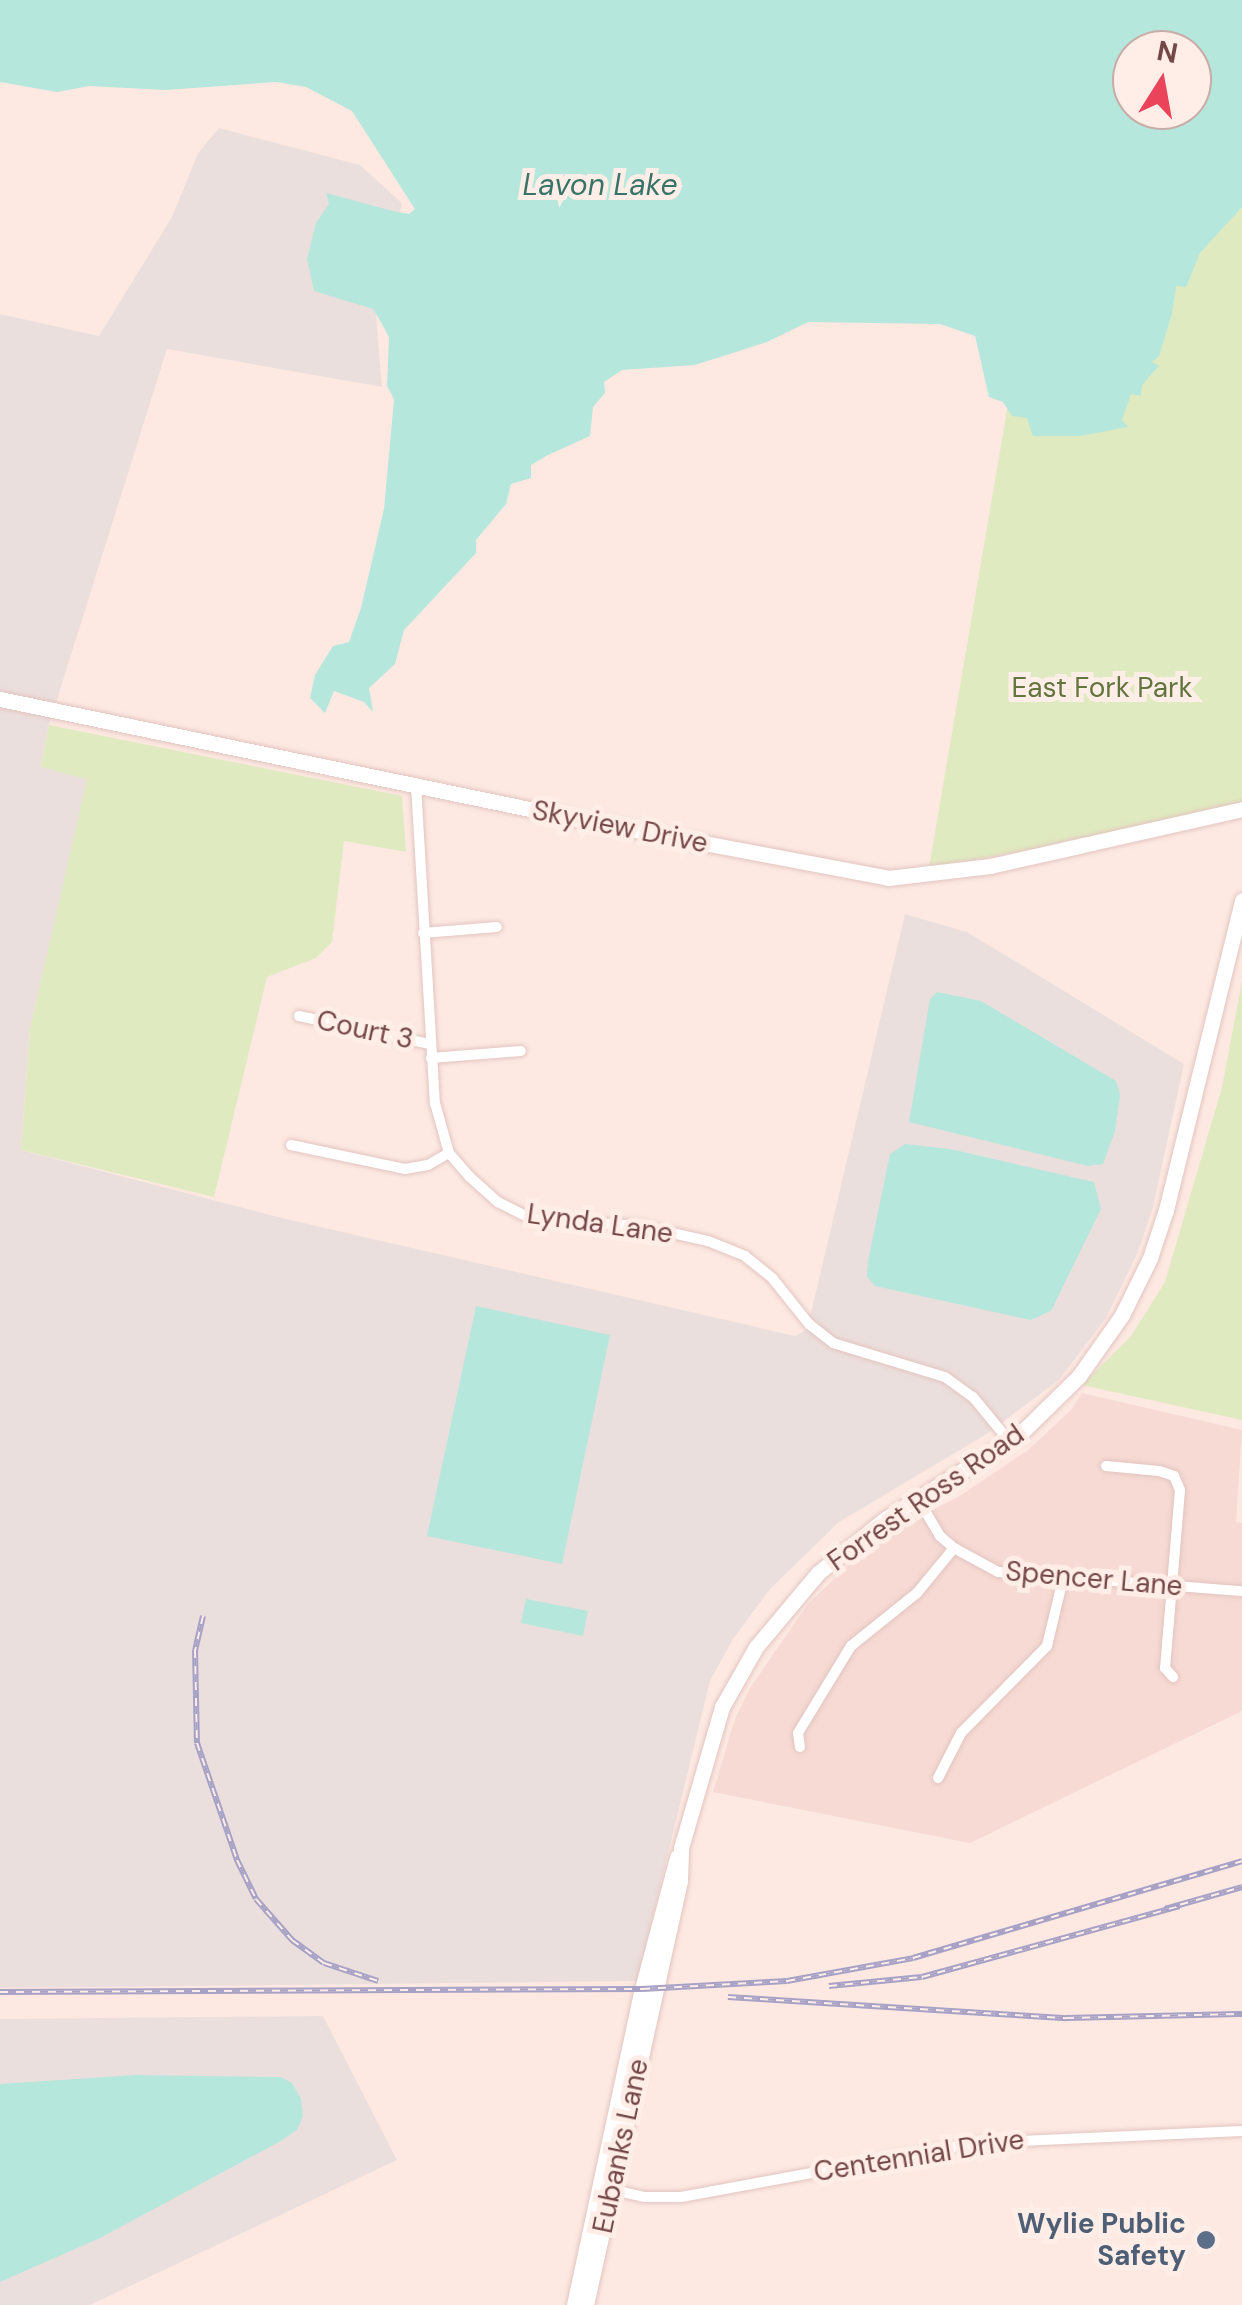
<!DOCTYPE html>
<style>
body{margin:0}
#map{position:relative;width:1242px;height:2305px;overflow:hidden;background:#fde9e2;font-family:"DM Sans",sans-serif}
div>[style]{position:absolute}
.residential>*{inset:0;background:#f6dad3}
.industrial>*{inset:0;background:#ebdfdd}
.green>*{inset:0;background:#e0eac0}
.water>*{inset:0;background:#b6e7dc}
.roads{filter:drop-shadow(0 0 2px #e3c4c0) drop-shadow(0 0 2px #e3c4c0)}
.street>*{height:10px;margin:-5px;padding:0 5px;transform-origin:5px;border-radius:5px;background:#fff}
.secondary>*{height:15px;margin:-7.5px;padding:0 7.5px;transform-origin:7.5px;border-radius:7.5px;background:#fff}
.rail>*{height:6px;margin-top:-3px;transform-origin:0;background:repeating-linear-gradient(90deg,#ffeee8 0 8px,#a7a1c6 0 16px);box-sizing:border-box;border-block:2px solid #a7a1c6}
.dots>*{width:28px;height:28px;translate:-50% -50%;box-sizing:border-box;border:5px solid #ffeee8;border-radius:50%}
span{translate:-50% -50%;white-space:nowrap;text-align:center;line-height:1.15;-webkit-text-stroke:10px #ffeee8;paint-order:stroke}
.park-label{font-size:28px;color:#62753d}
.street-label{font-size:28px;color:#754848}
.service-label{font-size:28px;color:#4e5e75;font-weight:700}
.right{translate:-100% -50%;text-align:right}
.water-label{font-size:30px;color:#387468;font-style:italic}
.north{position:absolute;left:1112px;top:30px;width:100px;height:100px;box-sizing:border-box;background:#ffeee8;border:2px solid #c8aca8;border-radius:50%;rotate:11deg;font-size:28px;font-weight:700;line-height:40px;text-align:center;color:#754848}
.north::after{content:'';display:block;margin:auto;width:35px;height:45px;background:#ea435a;clip-path:polygon(50% 0,100% 100%,50% 72%,0 100%)}
</style>
<div id="map">
<div class="residential">
<div style="clip-path:polygon(1082px 1393px,1242px 1430px,1236px 1522px,1242px 1523px,1242px 1711px,970px 1843px,713px 1792px,735px 1719px,750px 1688px,808px 1604px,857px 1557px,899px 1527px,958px 1497px,1027px 1451px,1071px 1410px)"></div>
</div>
<div class="industrial">
<div style="clip-path:polygon(219px 128px,360px 165px,402px 203px,376px 314px,382px 387px,167px 349px,49px 725px,41px 767px,88px 778px,30px 1029px,21px 1150px,286px 1219px,795px 1336px,807px 1330px,905px 914px,967px 932px,1184px 1064px,1153px 1207px,1138px 1252px,1106px 1318px,1059px 1380px,985px 1435px,839px 1522px,770px 1589px,733px 1639px,710px 1681px,637px 1981px,0 1988px,0 314px,99px 336px,172px 217px,198px 153px)"></div>
<div style="clip-path:polygon(323px 2016px,397px 2160px,90px 2305px,0 2305px,0 2019px)"></div>
</div>
<div class="green">
<div style="clip-path:polygon(1242px 94px,1242px 803px,1079px 841px,929px 868px,1014px 369px)"></div>
<div style="clip-path:polygon(49px 725px,402px 796px,406px 852px,344px 841px,332px 942px,316px 958px,267px 977px,214px 1197px,21px 1150px,30px 1029px,87px 779px,41px 767px)"></div>
<div style="clip-path:polygon(1242px 981px,1242px 1420px,1082px 1385px,1131px 1336px,1165px 1282px,1222px 1087px)"></div>
</div>
<div class="water">
<div style="clip-path:polygon(evenodd,0 0,1242px 0,1242px 207px,1200px 253px,1186px 287px,1176px 286px,1172px 314px,1159px 356px,1152px 362px,1159px 366px,1142px 385px,1141px 396px,1131px 394px,1122px 420px,1128px 427px,1080px 436px,1033px 436px,1027px 418px,1012px 416px,1003px 402px,989px 397px,975px 336px,940px 324px,808px 322px,767px 342px,695px 365px,622px 370px,604px 382px,605px 393px,593px 407px,590px 436px,548px 455px,531px 465px,531px 478px,511px 484px,506px 504px,476px 540px,476px 553px,404px 630px,395px 664px,369px 688px,373px 712px,364px 702px,334px 691px,325px 713px,310px 698px,315px 675px,333px 646px,349px 642px,361px 608px,384px 509px,394px 399px,387px 386px,389px 337px,378px 317px,373px 309px,314px 291px,307px 259px,316px 223px,329px 204px,326px 193px,393px 211px,409px 214px,415px 209px,352px 111px,306px 87px,276px 82px,166px 90px,89px 86px,57px 92px,0 82px,0 0,1132px 50px,1192px 50px,1192px 110px,1132px 110px,1132px 50px)"></div>
<div style="clip-path:polygon(937px 992px,981px 1001px,1116px 1081px,1120px 1095px,1115px 1131px,1103px 1164px,1088px 1166px,909px 1122px,930px 999px)"></div>
<div style="clip-path:polygon(905px 1144px,950px 1149px,1094px 1182px,1101px 1209px,1051px 1311px,1031px 1320px,875px 1286px,867px 1276px,868px 1261px,890px 1154px)"></div>
<div style="clip-path:polygon(476px 1306px,610px 1335px,562px 1564px,427px 1536px)"></div>
<div style="clip-path:polygon(526px 1599px,588px 1611px,583px 1636px,521px 1623px)"></div>
<div style="clip-path:polygon(135px 2075px,281px 2077px,292px 2083px,301px 2099px,303px 2116px,297px 2130px,279px 2142px,100px 2238px,0 2282px,0 2084px)"></div>
</div>
<div class="roads">
<div class="street">
<div style="left:416px;top:785px;width:319px;rotate:86.6deg"></div>
<div style="left:435px;top:1103px;width:52px;rotate:74.4deg"></div>
<div style="left:449px;top:1153px;width:32px;rotate:49deg"></div>
<div style="left:470px;top:1177px;width:38px;rotate:42deg"></div>
<div style="left:498px;top:1202px;width:37px;rotate:27deg"></div>
<div style="left:531px;top:1219px;width:110px;rotate:3.6deg"></div>
<div style="left:641px;top:1226px;width:69px;rotate:12.6deg"></div>
<div style="left:708px;top:1241px;width:40px;rotate:22deg"></div>
<div style="left:745px;top:1256px;width:36px;rotate:39deg"></div>
<div style="left:773px;top:1279px;width:58px;rotate:51.3deg"></div>
<div style="left:809px;top:1324px;width:31px;rotate:38deg"></div>
<div style="left:833px;top:1343px;width:117px;rotate:16.9deg"></div>
<div style="left:945px;top:1377px;width:34px;rotate:36deg"></div>
<div style="left:973px;top:1397px;width:58px;rotate:50.6deg"></div>
<div style="left:423px;top:933px;width:74px;rotate:-4.6deg"></div>
<div style="left:299px;top:1016px;width:134px;rotate:12.1deg"></div>
<div style="left:431px;top:1058px;width:90px;rotate:-4.4deg"></div>
<div style="left:291px;top:1145px;width:116px;rotate:11.9deg"></div>
<div style="left:405px;top:1169px;width:23px;rotate:-10deg"></div>
<div style="left:428px;top:1165px;width:24px;rotate:-30deg"></div>
<div style="left:1106px;top:1466px;width:53px;rotate:5.4deg"></div>
<div style="left:1159px;top:1471px;width:16px;rotate:18deg"></div>
<div style="left:1174px;top:1476px;width:15px;rotate:67deg"></div>
<div style="left:1180px;top:1490px;width:179px;rotate:94.8deg"></div>
<div style="left:1165px;top:1668px;width:12px;rotate:48deg"></div>
<div style="left:918px;top:1499px;width:43px;rotate:59.3deg"></div>
<div style="left:940px;top:1536px;width:18px;rotate:41deg"></div>
<div style="left:954px;top:1548px;width:50px;rotate:28.6deg"></div>
<div style="left:998px;top:1572px;width:245px;rotate:4.5deg"></div>
<div style="left:800px;top:1747px;width:14px;rotate:-98deg"></div>
<div style="left:798px;top:1733px;width:102px;rotate:-58.7deg"></div>
<div style="left:851px;top:1646px;width:85px;rotate:-38.8deg"></div>
<div style="left:917px;top:1593px;width:58px;rotate:-50.6deg"></div>
<div style="left:938px;top:1778px;width:51px;rotate:-62.9deg"></div>
<div style="left:961px;top:1733px;width:122px;rotate:-45.3deg"></div>
<div style="left:1047px;top:1646px;width:69px;rotate:-76.6deg"></div>
<div style="left:605px;top:2188px;width:41px;rotate:12.7deg"></div>
<div style="left:645px;top:2197px;width:36px"></div>
<div style="left:681px;top:2197px;width:299px;rotate:-10.4deg"></div>
<div style="left:975px;top:2143px;width:267px;rotate:-2.6deg"></div>
</div>
<div class="secondary">
<div style="left:0;top:699px;width:594px;rotate:11.74deg"></div>
<div style="left:582px;top:820px;width:311px;rotate:10.7deg"></div>
<div style="left:888px;top:878px;width:103px;rotate:-6.7deg"></div>
<div style="left:990px;top:866px;width:258px;rotate:-12.7deg"></div>
<div style="left:574px;top:2305px;width:323px;rotate:-77.9deg"></div>
<div style="left:642px;top:1989px;width:137px;rotate:-75.1deg"></div>
<div style="left:586px;top:2305px;width:435px;rotate:-77.5deg"></div>
<div style="left:680px;top:1880px;width:32px;rotate:-88deg"></div>
<div style="left:681px;top:1848px;width:147px;rotate:-73.8deg"></div>
<div style="left:722px;top:1707px;width:69px;rotate:-60.5deg"></div>
<div style="left:756px;top:1647px;width:97px;rotate:-50deg"></div>
<div style="left:818px;top:1573px;width:86px;rotate:-38.9deg"></div>
<div style="left:885px;top:1519px;width:158px;rotate:-32.1deg"></div>
<div style="left:1019px;top:1435px;width:84px;rotate:-44.5deg"></div>
<div style="left:1079px;top:1376px;width:75px;rotate:-54.8deg"></div>
<div style="left:1122px;top:1315px;width:64px;rotate:-63.8deg"></div>
<div style="left:1150px;top:1258px;width:51px;rotate:-71.6deg"></div>
<div style="left:1166px;top:1210px;width:319px;rotate:-76.2deg"></div>
</div>
</div>
<div class="rail">
<div style="left:203px;top:1616px;width:35px;rotate:103deg"></div>
<div style="left:195px;top:1650px;width:93px;rotate:88.8deg"></div>
<div style="left:197px;top:1743px;width:124px;rotate:71.1deg"></div>
<div style="left:237px;top:1860px;width:43px;rotate:64deg"></div>
<div style="left:256px;top:1899px;width:55px;rotate:48.7deg"></div>
<div style="left:292px;top:1940px;width:39px;rotate:36deg"></div>
<div style="left:324px;top:1963px;width:57px;rotate:18.4deg"></div>
<div style="left:1165px;top:1909px;width:80px;rotate:-15.9deg"></div>
<div style="left:829px;top:1986px;width:93px;rotate:-5.5deg"></div>
<div style="left:922px;top:1977px;width:267px;rotate:-15.4deg"></div>
<div style="left:0;top:1992px;width:642px;rotate:-0.27deg"></div>
<div style="left:642px;top:1989px;width:145px;rotate:-3.2deg"></div>
<div style="left:787px;top:1981px;width:128px;rotate:-10.3deg"></div>
<div style="left:913px;top:1958px;width:343px;rotate:-16.4deg"></div>
<div style="left:728px;top:1997px;width:339px;rotate:3.6deg"></div>
<div style="left:1066px;top:2018px;width:176px;rotate:-1.3deg"></div>
</div>
<div class="dots">
<div style="left:1206px;top:2240px;background:#5c6f8a"></div>
</div>
<div class="park-label">
<span style="left:1102px;top:688px">East Fork Park</span>
</div>
<div class="street-label">
<span style="left:620px;top:827px;rotate:11deg">Skyview Drive</span>
<span style="left:365px;top:1030px;rotate:12deg">Court 3</span>
<span style="left:600px;top:1224px;rotate:8deg">Lynda Lane</span>
<span style="left:926px;top:1498px;rotate:-35deg">Forrest Ross Road</span>
<span style="left:1094px;top:1579px;rotate:5deg">Spencer Lane</span>
<span style="left:621px;top:2146px;rotate:-78deg">Eubanks Lane</span>
<span style="left:919px;top:2156px;rotate:-9deg">Centennial Drive</span>
</div>
<div class="service-label">
<span class="right" style="left:1186px;top:2240px">Wylie Public<br>Safety</span>
</div>
<div class="water-label">
<span style="left:600px;top:185px">Lavon Lake</span>
</div>
<div class="north">N</div>
</div>
